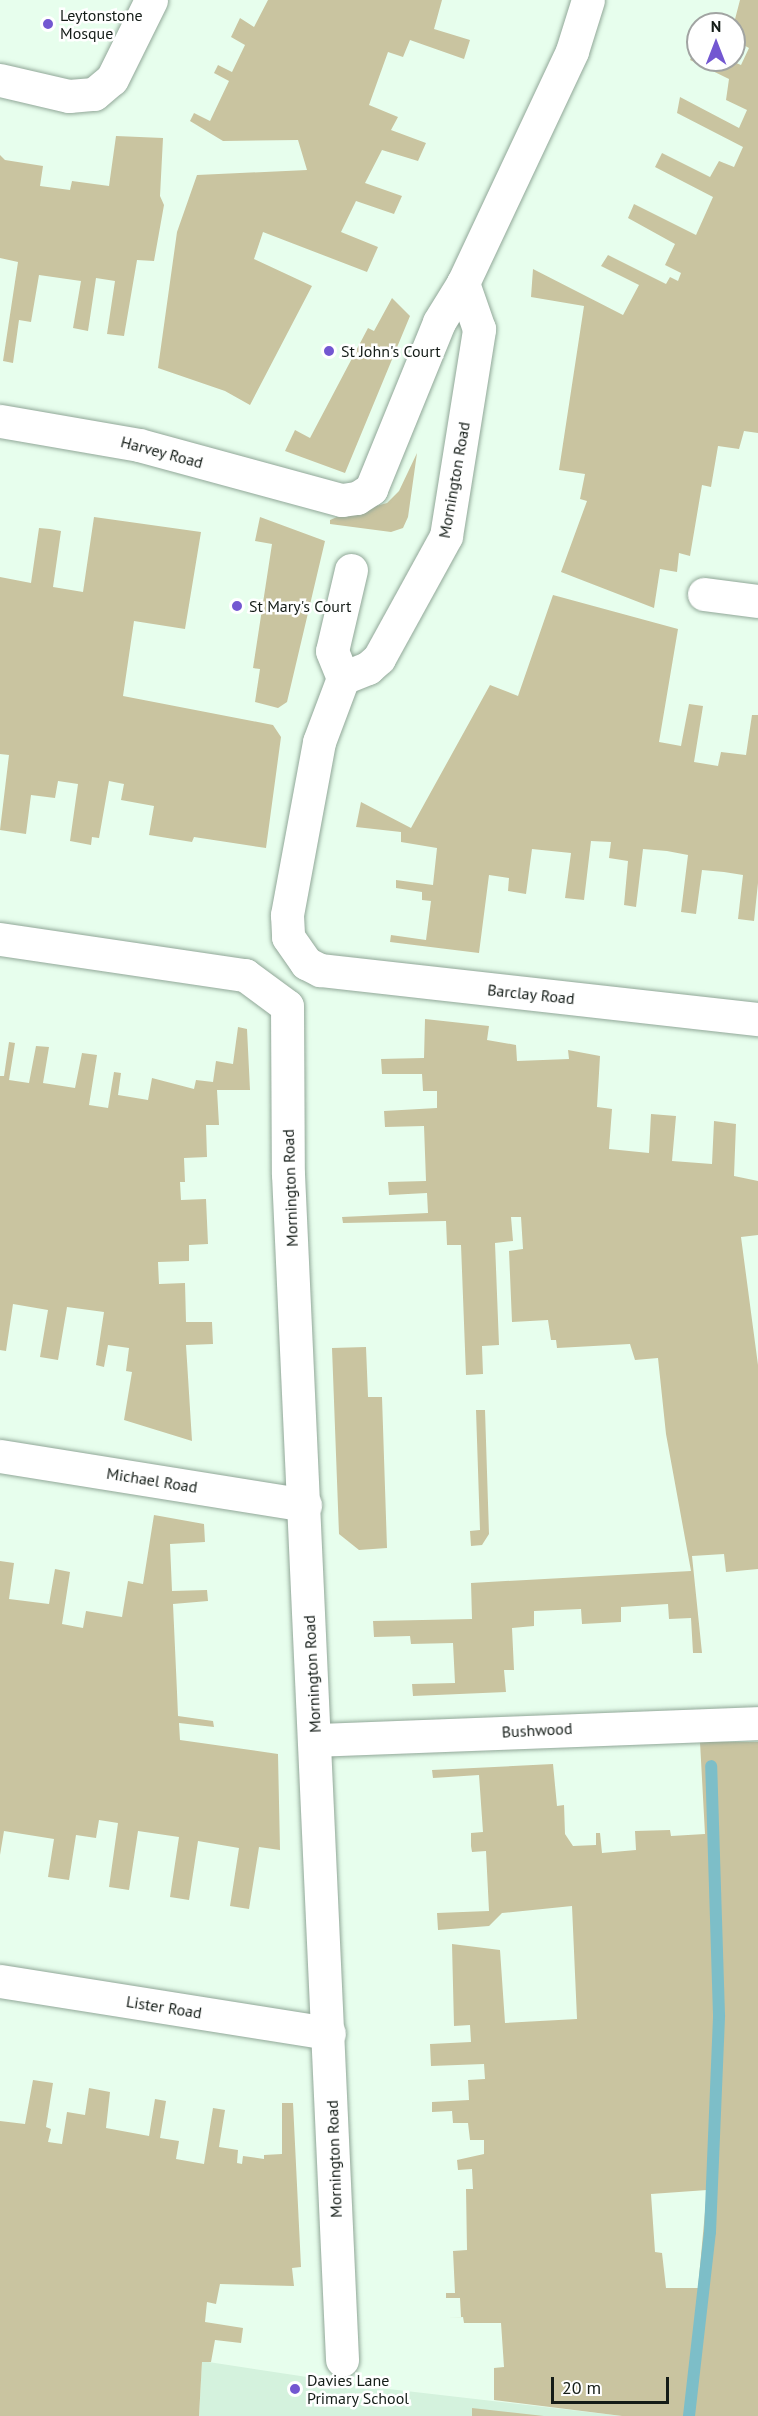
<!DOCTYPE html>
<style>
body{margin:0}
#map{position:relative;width:758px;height:2416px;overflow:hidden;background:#e7feed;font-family:"PT Sans",sans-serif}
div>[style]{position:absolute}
.built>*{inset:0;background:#d4f2dd}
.green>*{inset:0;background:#c9c4a0}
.stream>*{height:12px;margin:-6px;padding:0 6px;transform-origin:6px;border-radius:6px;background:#7dbec8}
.roads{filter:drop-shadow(0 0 2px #91a798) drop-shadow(0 0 2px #91a798)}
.street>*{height:33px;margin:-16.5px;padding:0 16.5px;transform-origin:16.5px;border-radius:16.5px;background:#fff}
.dots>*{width:16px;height:16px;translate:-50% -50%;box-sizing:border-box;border:3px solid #fff;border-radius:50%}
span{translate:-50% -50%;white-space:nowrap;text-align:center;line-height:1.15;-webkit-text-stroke:5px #fff;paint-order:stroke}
.poi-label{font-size:16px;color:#141c17}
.left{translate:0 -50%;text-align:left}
.street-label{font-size:16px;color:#141c17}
.north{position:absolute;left:686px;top:12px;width:60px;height:60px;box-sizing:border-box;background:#fff;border:2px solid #a1a4a2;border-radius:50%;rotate:0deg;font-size:16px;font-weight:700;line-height:24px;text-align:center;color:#141c17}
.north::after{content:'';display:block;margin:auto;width:21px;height:27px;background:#7357d1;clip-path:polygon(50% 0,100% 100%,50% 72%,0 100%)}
.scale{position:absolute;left:551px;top:2377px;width:118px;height:27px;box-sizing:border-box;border:3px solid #141c17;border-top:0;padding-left:8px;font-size:18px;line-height:21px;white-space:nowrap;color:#141c17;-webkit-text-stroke:4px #fff;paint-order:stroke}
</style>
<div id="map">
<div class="built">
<div style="clip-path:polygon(202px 2361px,380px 2388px,622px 2416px,199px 2416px)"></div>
</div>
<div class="green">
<div style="clip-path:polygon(268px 0,442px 0,434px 29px,470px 40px,464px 59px,410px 40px,403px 57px,388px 52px,369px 105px,398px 117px,391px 130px,426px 143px,418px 161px,382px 150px,365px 183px,402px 196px,394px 214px,356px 201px,341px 232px,378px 247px,367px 272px,263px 232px,254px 259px,312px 286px,250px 405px,225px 391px,158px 368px,177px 232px,197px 175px,307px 170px,298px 140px,223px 141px,190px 121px,194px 113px,210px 121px,229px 81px,214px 73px,218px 65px,232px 72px,245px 45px,231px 37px,240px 18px,254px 27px)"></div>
<div style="clip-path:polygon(740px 0,758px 0,758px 433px,744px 431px,739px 449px,718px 446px,711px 487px,702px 485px,690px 556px,679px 553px,677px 572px,660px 569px,654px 608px,561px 572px,587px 501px,580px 499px,585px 474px,559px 470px,584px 306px,531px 297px,533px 269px,623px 315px,639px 285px,601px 266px,608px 255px,666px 284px,670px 277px,678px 281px,681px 273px,665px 265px,675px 244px,628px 218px,634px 204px,696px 235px,713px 197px,655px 167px,662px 153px,710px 177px,719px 161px,734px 167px,743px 147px,677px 113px,680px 97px,739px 128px,747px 110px,726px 100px,729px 79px,690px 60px,697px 45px,698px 60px,729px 60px,741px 65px,749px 48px,734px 40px,734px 24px,707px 24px,712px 14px,734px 23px)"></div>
<div style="clip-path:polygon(116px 136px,163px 138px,160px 196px,164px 205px,154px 261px,137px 260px,124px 336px,107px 334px,115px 281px,96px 278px,88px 331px,73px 328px,81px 281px,39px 275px,31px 322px,19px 320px,13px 363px,3px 361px,18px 262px,0 258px,0 155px,5px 160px,43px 166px,40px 186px,70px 190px,72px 181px,109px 186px)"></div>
<div style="clip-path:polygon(392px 298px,410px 316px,345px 473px,285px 451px,295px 430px,310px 438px,368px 328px,374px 331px)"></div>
<div style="clip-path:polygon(417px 453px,408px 517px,403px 528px,391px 532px,330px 524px,330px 520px,337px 517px,387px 503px,399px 491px)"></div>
<div style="clip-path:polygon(94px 517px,201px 532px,185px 629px,134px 621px,123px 696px,273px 725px,281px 737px,266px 848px,194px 837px,192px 842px,149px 835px,154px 806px,121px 800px,124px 784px,109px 781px,99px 838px,92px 837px,91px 845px,70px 841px,78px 784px,58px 781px,55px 798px,31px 795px,26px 834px,0 830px,9px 755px,0 754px,0 577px,31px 583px,39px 528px,50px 529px,61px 531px,53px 587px,83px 592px)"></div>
<div style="clip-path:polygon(260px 517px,325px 541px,287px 702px,278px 708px,255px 702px,260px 669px,253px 668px,272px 544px,255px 541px)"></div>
<div style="clip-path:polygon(553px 595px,678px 629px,659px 742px,681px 746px,689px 704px,703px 706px,694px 762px,718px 766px,721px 752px,746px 755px,752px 715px,758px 715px,758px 883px,754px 921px,738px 919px,743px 875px,724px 872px,702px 870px,696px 914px,681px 912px,688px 855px,667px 851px,643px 849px,636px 907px,624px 905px,628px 861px,609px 858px,611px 842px,591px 841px,584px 900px,565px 898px,571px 853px,532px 849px,526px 894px,508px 891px,509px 878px,489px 875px,479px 953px,390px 942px,391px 935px,426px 940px,431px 901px,422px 900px,422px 892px,396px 888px,396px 880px,433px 885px,437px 848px,401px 842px,401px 832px,356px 827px,361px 802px,411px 828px,490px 685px,518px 696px)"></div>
<div style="clip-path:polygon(425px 1019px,489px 1026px,487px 1040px,516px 1045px,517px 1061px,569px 1059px,568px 1050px,600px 1056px,597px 1107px,612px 1109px,609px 1149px,649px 1153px,651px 1114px,676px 1116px,672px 1161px,712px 1164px,714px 1121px,736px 1124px,734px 1176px,758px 1181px,758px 1235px,741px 1237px,758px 1365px,758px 1569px,726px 1572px,724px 1554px,692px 1556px,702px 1653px,693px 1653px,691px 1618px,669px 1619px,668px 1604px,621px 1607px,621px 1622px,582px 1624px,581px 1609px,534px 1611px,534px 1626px,512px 1628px,514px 1670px,504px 1670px,506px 1692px,413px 1696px,412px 1684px,455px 1683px,453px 1643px,411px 1644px,410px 1636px,374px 1637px,373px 1621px,472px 1619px,471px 1583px,691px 1571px,666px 1434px,658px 1358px,635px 1360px,630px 1344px,557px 1348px,556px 1340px,551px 1340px,548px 1320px,512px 1322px,509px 1251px,523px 1249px,521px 1217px,511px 1217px,513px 1241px,495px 1243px,499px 1345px,482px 1346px,483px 1374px,466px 1375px,461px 1245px,447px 1245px,446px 1221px,343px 1223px,342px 1217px,428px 1213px,427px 1193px,389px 1195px,388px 1182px,426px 1181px,424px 1126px,385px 1127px,384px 1111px,437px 1108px,437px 1091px,423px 1091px,422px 1074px,382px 1074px,381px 1059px,424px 1058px)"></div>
<div style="clip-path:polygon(238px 1027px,247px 1029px,250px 1090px,217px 1090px,219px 1125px,206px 1125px,207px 1157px,184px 1158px,185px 1182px,180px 1182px,181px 1200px,206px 1199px,208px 1244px,189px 1245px,189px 1261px,158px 1262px,159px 1284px,185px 1283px,186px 1322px,212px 1322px,213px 1344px,186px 1345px,192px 1441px,124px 1420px,132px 1372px,126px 1371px,129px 1348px,108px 1345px,104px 1367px,96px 1365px,104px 1312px,67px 1307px,58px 1360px,40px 1357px,48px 1310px,13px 1304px,6px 1351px,0 1350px,0 1076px,4px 1076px,9px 1042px,15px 1043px,9px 1080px,29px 1083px,36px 1046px,49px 1047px,43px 1083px,75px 1088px,82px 1053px,97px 1055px,89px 1105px,108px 1108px,114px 1072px,121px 1073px,118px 1095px,148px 1100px,152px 1078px,194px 1089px,196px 1080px,213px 1082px,216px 1061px,233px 1064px)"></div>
<div style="clip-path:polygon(366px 1347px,368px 1397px,382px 1397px,387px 1548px,359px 1550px,339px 1534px,332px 1348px)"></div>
<div style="clip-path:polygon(476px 1410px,485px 1410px,489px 1534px,482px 1545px,471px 1546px,470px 1531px,480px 1530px)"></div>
<div style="clip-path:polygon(154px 1515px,204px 1524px,205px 1542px,170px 1544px,172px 1591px,207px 1590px,208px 1601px,173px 1604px,177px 1692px,178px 1716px,213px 1721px,214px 1727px,179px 1723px,180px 1740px,278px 1754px,280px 1850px,259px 1847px,249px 1909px,230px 1906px,239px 1848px,198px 1841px,189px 1900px,170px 1897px,179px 1837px,138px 1831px,129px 1890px,109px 1887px,118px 1823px,99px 1820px,96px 1838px,76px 1835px,69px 1880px,48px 1877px,54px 1839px,4px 1831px,0 1855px,0 1561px,14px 1563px,9px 1599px,49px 1604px,55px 1569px,70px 1572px,62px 1624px,83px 1628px,86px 1611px,122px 1617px,128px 1581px,143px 1584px)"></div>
<div style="clip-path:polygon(evenodd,700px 1742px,758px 1742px,758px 2416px,622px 2416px,494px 2400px,494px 2368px,504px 2367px,501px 2323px,464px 2323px,463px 2317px,447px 2318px,461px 2317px,460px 2298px,446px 2298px,446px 2293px,455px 2293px,453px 2251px,467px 2250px,466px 2189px,473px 2189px,472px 2169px,458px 2170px,457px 2160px,484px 2154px,484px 2140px,470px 2140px,468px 2123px,453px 2123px,452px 2111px,432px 2112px,432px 2102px,469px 2100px,468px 2080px,485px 2079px,484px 2064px,431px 2066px,430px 2044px,471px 2042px,470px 2025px,454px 2026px,452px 1944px,500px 1950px,505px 2023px,577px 2019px,572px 1906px,502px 1913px,489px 1926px,438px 1930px,437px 1913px,489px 1911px,486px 1851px,472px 1852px,471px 1846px,471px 1833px,483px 1832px,479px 1775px,433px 1778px,432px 1770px,553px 1764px,557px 1806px,564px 1805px,565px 1834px,573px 1846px,596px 1845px,596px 1833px,600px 1833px,602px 1853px,636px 1850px,635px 1831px,670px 1830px,671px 1836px,705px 1834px,700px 1742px,707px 2190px,698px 2288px,666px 2288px,662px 2253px,655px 2252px,651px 2194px,707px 2190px)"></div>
<div style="clip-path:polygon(33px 2080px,53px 2083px,46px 2127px,51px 2129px,48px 2142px,62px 2144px,67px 2112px,85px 2115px,89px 2088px,110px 2092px,106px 2128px,149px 2136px,155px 2099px,166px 2101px,160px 2138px,179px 2141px,176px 2159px,204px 2164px,213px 2108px,225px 2110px,219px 2147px,238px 2150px,237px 2163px,242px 2164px,243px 2156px,264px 2159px,264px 2155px,282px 2154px,282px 2103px,293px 2103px,301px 2267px,292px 2268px,294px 2286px,220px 2284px,216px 2304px,207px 2302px,205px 2322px,243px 2328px,241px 2343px,215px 2340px,211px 2362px,202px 2362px,199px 2416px,0 2416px,0 2121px,25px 2124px)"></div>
<div style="clip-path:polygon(472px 2408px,544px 2416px,472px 2416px)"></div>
</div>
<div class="stream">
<div style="left:689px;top:2416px;width:185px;rotate:-83.5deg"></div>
<div style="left:710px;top:2232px;width:217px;rotate:-87.6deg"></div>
<div style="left:719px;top:2015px;width:249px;rotate:-91.8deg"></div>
</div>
<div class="roads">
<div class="street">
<div style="left:0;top:80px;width:71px;rotate:13.1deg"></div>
<div style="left:69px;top:96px;width:25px;rotate:-5deg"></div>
<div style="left:94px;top:94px;width:23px;rotate:-40deg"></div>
<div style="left:112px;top:79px;width:88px;rotate:-63.7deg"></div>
<div style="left:0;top:421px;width:141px;rotate:9.8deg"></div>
<div style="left:139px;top:445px;width:210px;rotate:15.2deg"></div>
<div style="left:342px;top:500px;width:15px;rotate:-8deg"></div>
<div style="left:357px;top:498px;width:17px;rotate:-33deg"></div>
<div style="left:371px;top:489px;width:180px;rotate:-67.8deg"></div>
<div style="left:439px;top:322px;width:46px;rotate:-58.4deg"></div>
<div style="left:463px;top:283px;width:256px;rotate:-64.8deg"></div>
<div style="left:572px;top:51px;width:53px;rotate:-72.6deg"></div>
<div style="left:351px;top:570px;width:83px;rotate:103.2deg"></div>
<div style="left:332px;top:651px;width:29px;rotate:68deg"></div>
<div style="left:343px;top:678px;width:68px;rotate:110.6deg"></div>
<div style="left:319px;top:742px;width:176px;rotate:100.5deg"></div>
<div style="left:287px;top:915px;width:22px;rotate:87deg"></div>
<div style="left:288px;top:937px;width:32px;rotate:55deg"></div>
<div style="left:306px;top:963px;width:16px;rotate:27deg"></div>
<div style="left:320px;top:970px;width:441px;rotate:6.4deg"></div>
<div style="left:704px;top:594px;width:54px;rotate:7.4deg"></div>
<div style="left:343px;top:678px;width:27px;rotate:-22deg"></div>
<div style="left:368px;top:668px;width:15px;rotate:-42deg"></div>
<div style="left:379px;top:658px;width:139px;rotate:-61.2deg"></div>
<div style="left:446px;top:536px;width:210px;rotate:-80.9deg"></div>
<div style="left:479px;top:329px;width:49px;rotate:-109.2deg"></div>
<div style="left:0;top:939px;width:248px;rotate:8.4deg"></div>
<div style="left:245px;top:975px;width:52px;rotate:36.4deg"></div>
<div style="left:287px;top:1006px;width:168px;rotate:89.7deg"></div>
<div style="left:288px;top:1174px;width:1187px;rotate:87.39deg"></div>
<div style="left:0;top:1456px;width:309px;rotate:9.1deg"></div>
<div style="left:316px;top:1740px;width:442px;rotate:-2.2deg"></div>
<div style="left:0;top:1981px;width:333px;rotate:9deg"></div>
</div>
</div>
<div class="dots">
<div style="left:48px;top:24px;background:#7357d1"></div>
<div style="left:329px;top:351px;background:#7357d1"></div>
<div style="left:237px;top:606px;background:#7357d1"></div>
<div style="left:295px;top:2389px;background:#7357d1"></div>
</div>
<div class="poi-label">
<span class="left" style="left:60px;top:24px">Leytonstone<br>Mosque</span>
<span class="left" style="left:341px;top:351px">St John's Court</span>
<span class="left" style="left:249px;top:606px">St Mary's Court</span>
<span class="left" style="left:307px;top:2389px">Davies Lane<br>Primary School</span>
</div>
<div class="street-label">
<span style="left:162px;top:452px;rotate:15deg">Harvey Road</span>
<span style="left:454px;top:480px;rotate:-80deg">Mornington Road</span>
<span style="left:531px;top:994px;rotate:6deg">Barclay Road</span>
<span style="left:290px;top:1188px;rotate:-92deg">Mornington Road</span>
<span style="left:152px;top:1480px;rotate:9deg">Michael Road</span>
<span style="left:312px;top:1674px;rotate:-93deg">Mornington Road</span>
<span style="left:537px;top:1730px;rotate:-3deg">Bushwood</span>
<span style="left:164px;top:2007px;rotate:9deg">Lister Road</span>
<span style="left:334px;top:2159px;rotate:-92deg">Mornington Road</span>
</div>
<div class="north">N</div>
<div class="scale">20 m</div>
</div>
